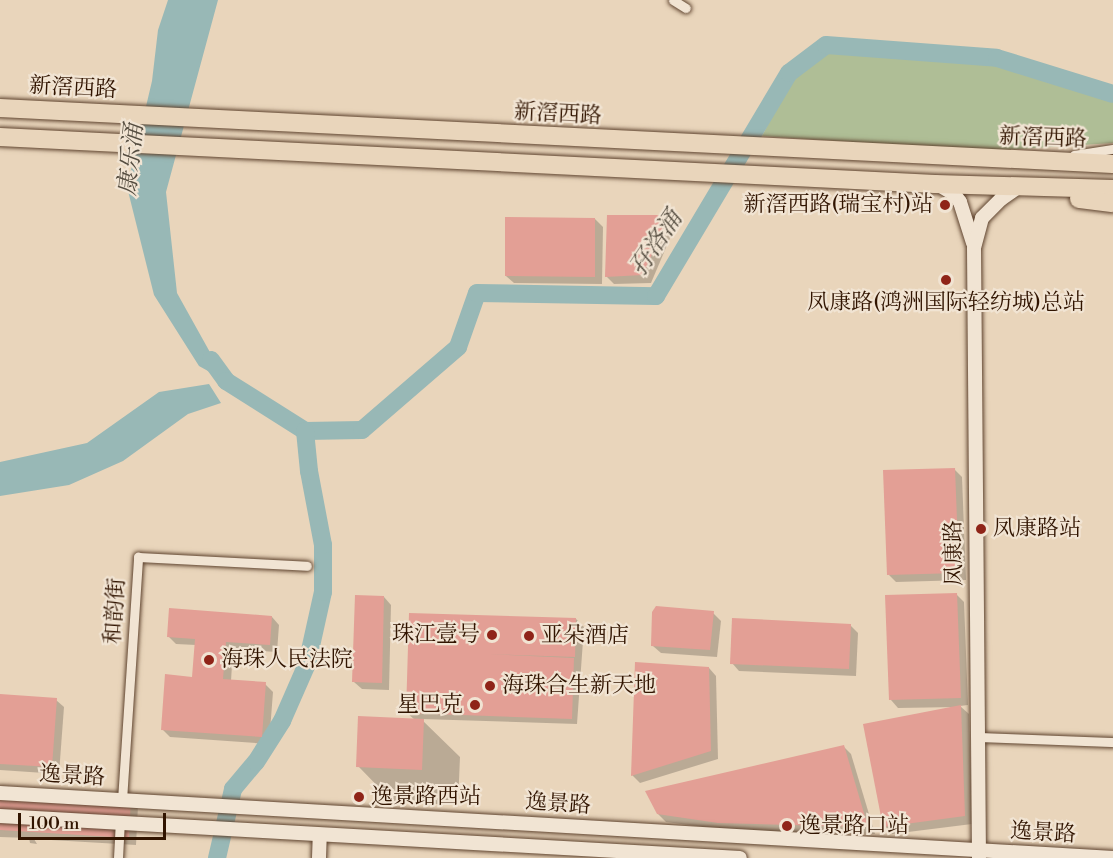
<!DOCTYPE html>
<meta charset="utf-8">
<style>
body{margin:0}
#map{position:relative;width:1113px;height:858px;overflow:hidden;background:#e9d5bb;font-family:"Libre Bodoni","Noto Serif SC",serif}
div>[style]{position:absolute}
.green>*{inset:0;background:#afbe96}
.water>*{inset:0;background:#98b8b6}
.shadow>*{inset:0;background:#0003}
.river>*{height:18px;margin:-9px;padding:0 9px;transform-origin:9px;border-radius:9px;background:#98b8b6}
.building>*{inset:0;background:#e39f95}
.roads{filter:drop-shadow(0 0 2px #5f442f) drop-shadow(0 0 2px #5f442f)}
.street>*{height:9px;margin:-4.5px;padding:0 4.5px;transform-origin:4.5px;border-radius:4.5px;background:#f1e4d3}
.secondary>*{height:14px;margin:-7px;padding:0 7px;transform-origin:7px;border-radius:7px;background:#f1e4d3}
.highway>*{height:18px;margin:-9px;padding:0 9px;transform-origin:9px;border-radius:9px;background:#e9d5bb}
.dots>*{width:16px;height:16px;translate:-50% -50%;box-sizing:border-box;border:3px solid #f1e4d3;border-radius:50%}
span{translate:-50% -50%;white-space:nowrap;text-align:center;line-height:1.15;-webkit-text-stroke:4.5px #f1e4d3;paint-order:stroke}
.street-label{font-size:22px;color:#311400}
.poi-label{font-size:22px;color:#311400}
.right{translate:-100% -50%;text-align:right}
.left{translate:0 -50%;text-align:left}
.water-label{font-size:24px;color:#554d40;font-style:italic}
.scale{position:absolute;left:18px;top:813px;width:148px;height:27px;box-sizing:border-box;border:3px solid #311400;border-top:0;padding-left:8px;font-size:18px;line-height:21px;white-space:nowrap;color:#311400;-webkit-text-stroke:4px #f1e4d3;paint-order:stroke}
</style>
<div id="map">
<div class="green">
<div style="clip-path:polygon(831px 52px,992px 63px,1113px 87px,1113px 143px,989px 151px,762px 136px,794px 75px)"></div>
</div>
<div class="water">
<div style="clip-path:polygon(168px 0,218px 0,166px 192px,177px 293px,226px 381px,199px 366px,154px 295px,127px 187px,152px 81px,158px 30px)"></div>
<div style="clip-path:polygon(209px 384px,221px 403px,188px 414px,123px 461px,69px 485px,0 496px,0 462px,87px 443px,159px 392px)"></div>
</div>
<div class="shadow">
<div style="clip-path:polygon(608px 217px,668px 217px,676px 224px,651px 283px,614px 284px,606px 276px)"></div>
<div style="clip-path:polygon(595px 219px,603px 227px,602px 284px,514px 283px,506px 276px)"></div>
<div style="clip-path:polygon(954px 469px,962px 477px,966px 580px,896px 582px,889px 575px)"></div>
<div style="clip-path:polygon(956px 594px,964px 602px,968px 705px,960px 706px,969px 714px,972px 824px,892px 834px,885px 826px,957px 707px,898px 708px,891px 700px)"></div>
<div style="clip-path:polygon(384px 597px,391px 605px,389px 690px,362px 689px,354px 682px)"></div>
<div style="clip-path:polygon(713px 613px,721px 621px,717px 657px,661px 653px,653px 646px)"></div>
<div style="clip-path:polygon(272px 617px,279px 625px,277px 652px,233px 649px,231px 681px,265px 684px,273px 692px,269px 744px,170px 737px,162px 729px,194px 678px,196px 645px,176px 644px,168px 636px)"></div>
<div style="clip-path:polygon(576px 619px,584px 627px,577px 724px,421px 719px,460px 757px,458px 805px,393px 802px,358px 766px,415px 720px,407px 713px,409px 654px)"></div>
<div style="clip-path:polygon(850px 625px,858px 633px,856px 676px,739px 671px,732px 663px)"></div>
<div style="clip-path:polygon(709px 668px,716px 676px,718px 759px,640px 783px,632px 775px)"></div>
<div style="clip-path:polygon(0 696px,56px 700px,64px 707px,59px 774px,0 770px)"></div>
<div style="clip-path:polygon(843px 746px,851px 754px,875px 834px,727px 830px,666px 822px,658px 814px)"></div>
<div style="clip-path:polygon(0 791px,138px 806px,136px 845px,34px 839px,37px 844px,30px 843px,29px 838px,0 837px)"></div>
</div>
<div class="river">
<div style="left:211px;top:360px;width:26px;rotate:54deg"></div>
<div style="left:226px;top:381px;width:93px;rotate:32.3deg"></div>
<div style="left:305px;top:431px;width:57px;rotate:-1deg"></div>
<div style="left:362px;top:430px;width:127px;rotate:-40.8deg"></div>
<div style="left:458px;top:347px;width:57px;rotate:-70.6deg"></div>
<div style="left:477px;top:293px;width:179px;rotate:1deg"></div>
<div style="left:656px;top:296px;width:260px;rotate:-59.2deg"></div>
<div style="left:789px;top:73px;width:46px;rotate:-37.1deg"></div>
<div style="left:826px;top:45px;width:171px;rotate:4.3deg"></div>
<div style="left:997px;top:58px;width:121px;rotate:17.2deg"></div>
<div style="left:217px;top:858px;width:71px;rotate:-76.9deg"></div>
<div style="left:233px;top:789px;width:35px;rotate:-50deg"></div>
<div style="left:256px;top:762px;width:49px;rotate:-57.6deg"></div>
<div style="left:282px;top:721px;width:62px;rotate:-66.3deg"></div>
<div style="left:307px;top:664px;width:74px;rotate:-77.5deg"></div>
<div style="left:323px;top:592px;width:47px;rotate:-90deg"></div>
<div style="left:323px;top:545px;width:75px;rotate:-100.7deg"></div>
<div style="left:309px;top:471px;width:40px;rotate:-95.7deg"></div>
</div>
<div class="building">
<div style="clip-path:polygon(607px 215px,669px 215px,643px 275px,605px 277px)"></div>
<div style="clip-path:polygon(505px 217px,595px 218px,595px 277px,505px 276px)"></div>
<div style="clip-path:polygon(955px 468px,959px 573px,887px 575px,883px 470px)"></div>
<div style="clip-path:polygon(957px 593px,961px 698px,889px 700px,885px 595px)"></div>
<div style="clip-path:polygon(355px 595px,384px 596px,382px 683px,352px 682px)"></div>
<div style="clip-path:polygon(656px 606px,714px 611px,710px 650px,651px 646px,652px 612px)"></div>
<div style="clip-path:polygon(169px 608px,272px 616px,270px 645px,226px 642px,223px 679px,266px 682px,262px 737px,161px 730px,165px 674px,192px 677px,195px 639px,167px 637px)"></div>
<div style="clip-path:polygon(409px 613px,576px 618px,575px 657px,488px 654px,574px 658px,572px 719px,406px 713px)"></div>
<div style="clip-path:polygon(732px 618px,851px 624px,849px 669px,730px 664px)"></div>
<div style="clip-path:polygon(635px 662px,709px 667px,711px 751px,631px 776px)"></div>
<div style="clip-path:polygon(0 694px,57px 698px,52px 767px,0 764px)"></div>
<div style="clip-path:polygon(961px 705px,965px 816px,883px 827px,863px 724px)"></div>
<div style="clip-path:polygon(358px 716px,424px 719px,422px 770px,356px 767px)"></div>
<div style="clip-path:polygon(844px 745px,868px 827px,718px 823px,657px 814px,645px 791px)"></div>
<div style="clip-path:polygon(0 790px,131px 797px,129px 838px,0 830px)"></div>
</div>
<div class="roads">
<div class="street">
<div style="left:673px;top:0;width:15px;rotate:32deg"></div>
<div style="left:1074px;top:155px;width:39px;rotate:-9deg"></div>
<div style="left:977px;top:737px;width:136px;rotate:2.1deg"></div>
<div style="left:122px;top:800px;width:244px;rotate:-86.2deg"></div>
<div style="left:138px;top:557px;width:169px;rotate:3deg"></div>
<div style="left:118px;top:858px;width:34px;rotate:-87deg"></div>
</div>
<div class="secondary">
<div style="left:939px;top:185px;width:17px;rotate:31deg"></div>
<div style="left:954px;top:194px;width:10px;rotate:53deg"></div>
<div style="left:960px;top:202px;width:43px;rotate:72.4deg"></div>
<div style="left:0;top:793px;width:1115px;rotate:3.34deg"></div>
<div style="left:0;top:816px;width:741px;rotate:3.25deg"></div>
<div style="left:319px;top:858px;width:23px;rotate:-88deg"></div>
<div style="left:979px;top:858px;width:610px;rotate:-90.47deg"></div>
<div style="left:974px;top:248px;width:31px;rotate:-75deg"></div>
<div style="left:982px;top:218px;width:27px;rotate:-45deg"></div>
<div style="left:1001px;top:199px;width:21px;rotate:-35deg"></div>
</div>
<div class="highway">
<div style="left:0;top:108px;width:1114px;rotate:2.88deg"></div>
<div style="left:0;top:137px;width:936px;rotate:2.88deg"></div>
<div style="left:935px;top:184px;width:178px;rotate:1.6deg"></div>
<div style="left:1079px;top:199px;width:34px;rotate:7deg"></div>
</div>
</div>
<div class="dots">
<div style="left:945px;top:205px;background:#8f2418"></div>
<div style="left:946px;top:280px;background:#8f2418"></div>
<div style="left:981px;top:529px;background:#8f2418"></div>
<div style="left:492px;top:635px;background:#8f2418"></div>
<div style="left:529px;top:636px;background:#8f2418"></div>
<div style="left:209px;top:660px;background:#8f2418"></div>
<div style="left:490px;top:686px;background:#8f2418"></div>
<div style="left:475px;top:705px;background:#8f2418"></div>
<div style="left:359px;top:797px;background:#8f2418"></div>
<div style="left:787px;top:826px;background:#8f2418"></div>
</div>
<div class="street-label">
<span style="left:73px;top:88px;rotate:3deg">新滘西路</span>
<span style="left:558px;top:114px;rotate:3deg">新滘西路</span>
<span style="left:1043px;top:138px;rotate:2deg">新滘西路</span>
<span style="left:954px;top:553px;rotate:-91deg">凤康路</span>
<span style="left:115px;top:611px;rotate:-86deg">和韵街</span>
<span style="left:72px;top:776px;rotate:3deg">逸景路</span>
<span style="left:558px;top:804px;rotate:4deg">逸景路</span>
<span style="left:1043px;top:833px;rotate:3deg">逸景路</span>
</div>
<div class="poi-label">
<span class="right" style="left:933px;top:205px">新滘西路(瑞宝村)站</span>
<span style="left:946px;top:303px">凤康路(鸿洲国际轻纺城)总站</span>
<span class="left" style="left:993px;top:529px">凤康路站</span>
<span class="right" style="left:480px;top:635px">珠江壹号</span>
<span class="left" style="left:541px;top:636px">亚朵酒店</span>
<span class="left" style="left:221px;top:660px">海珠人民法院</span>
<span class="left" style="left:502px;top:686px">海珠合生新天地</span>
<span class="right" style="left:463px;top:705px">星巴克</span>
<span class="left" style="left:371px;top:797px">逸景路西站</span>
<span class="left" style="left:799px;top:826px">逸景路口站</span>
</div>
<div class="water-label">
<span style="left:132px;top:160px;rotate:-84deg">康乐涌</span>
<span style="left:657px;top:244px;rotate:-56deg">孖洛涌</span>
</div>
<div class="scale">100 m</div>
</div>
